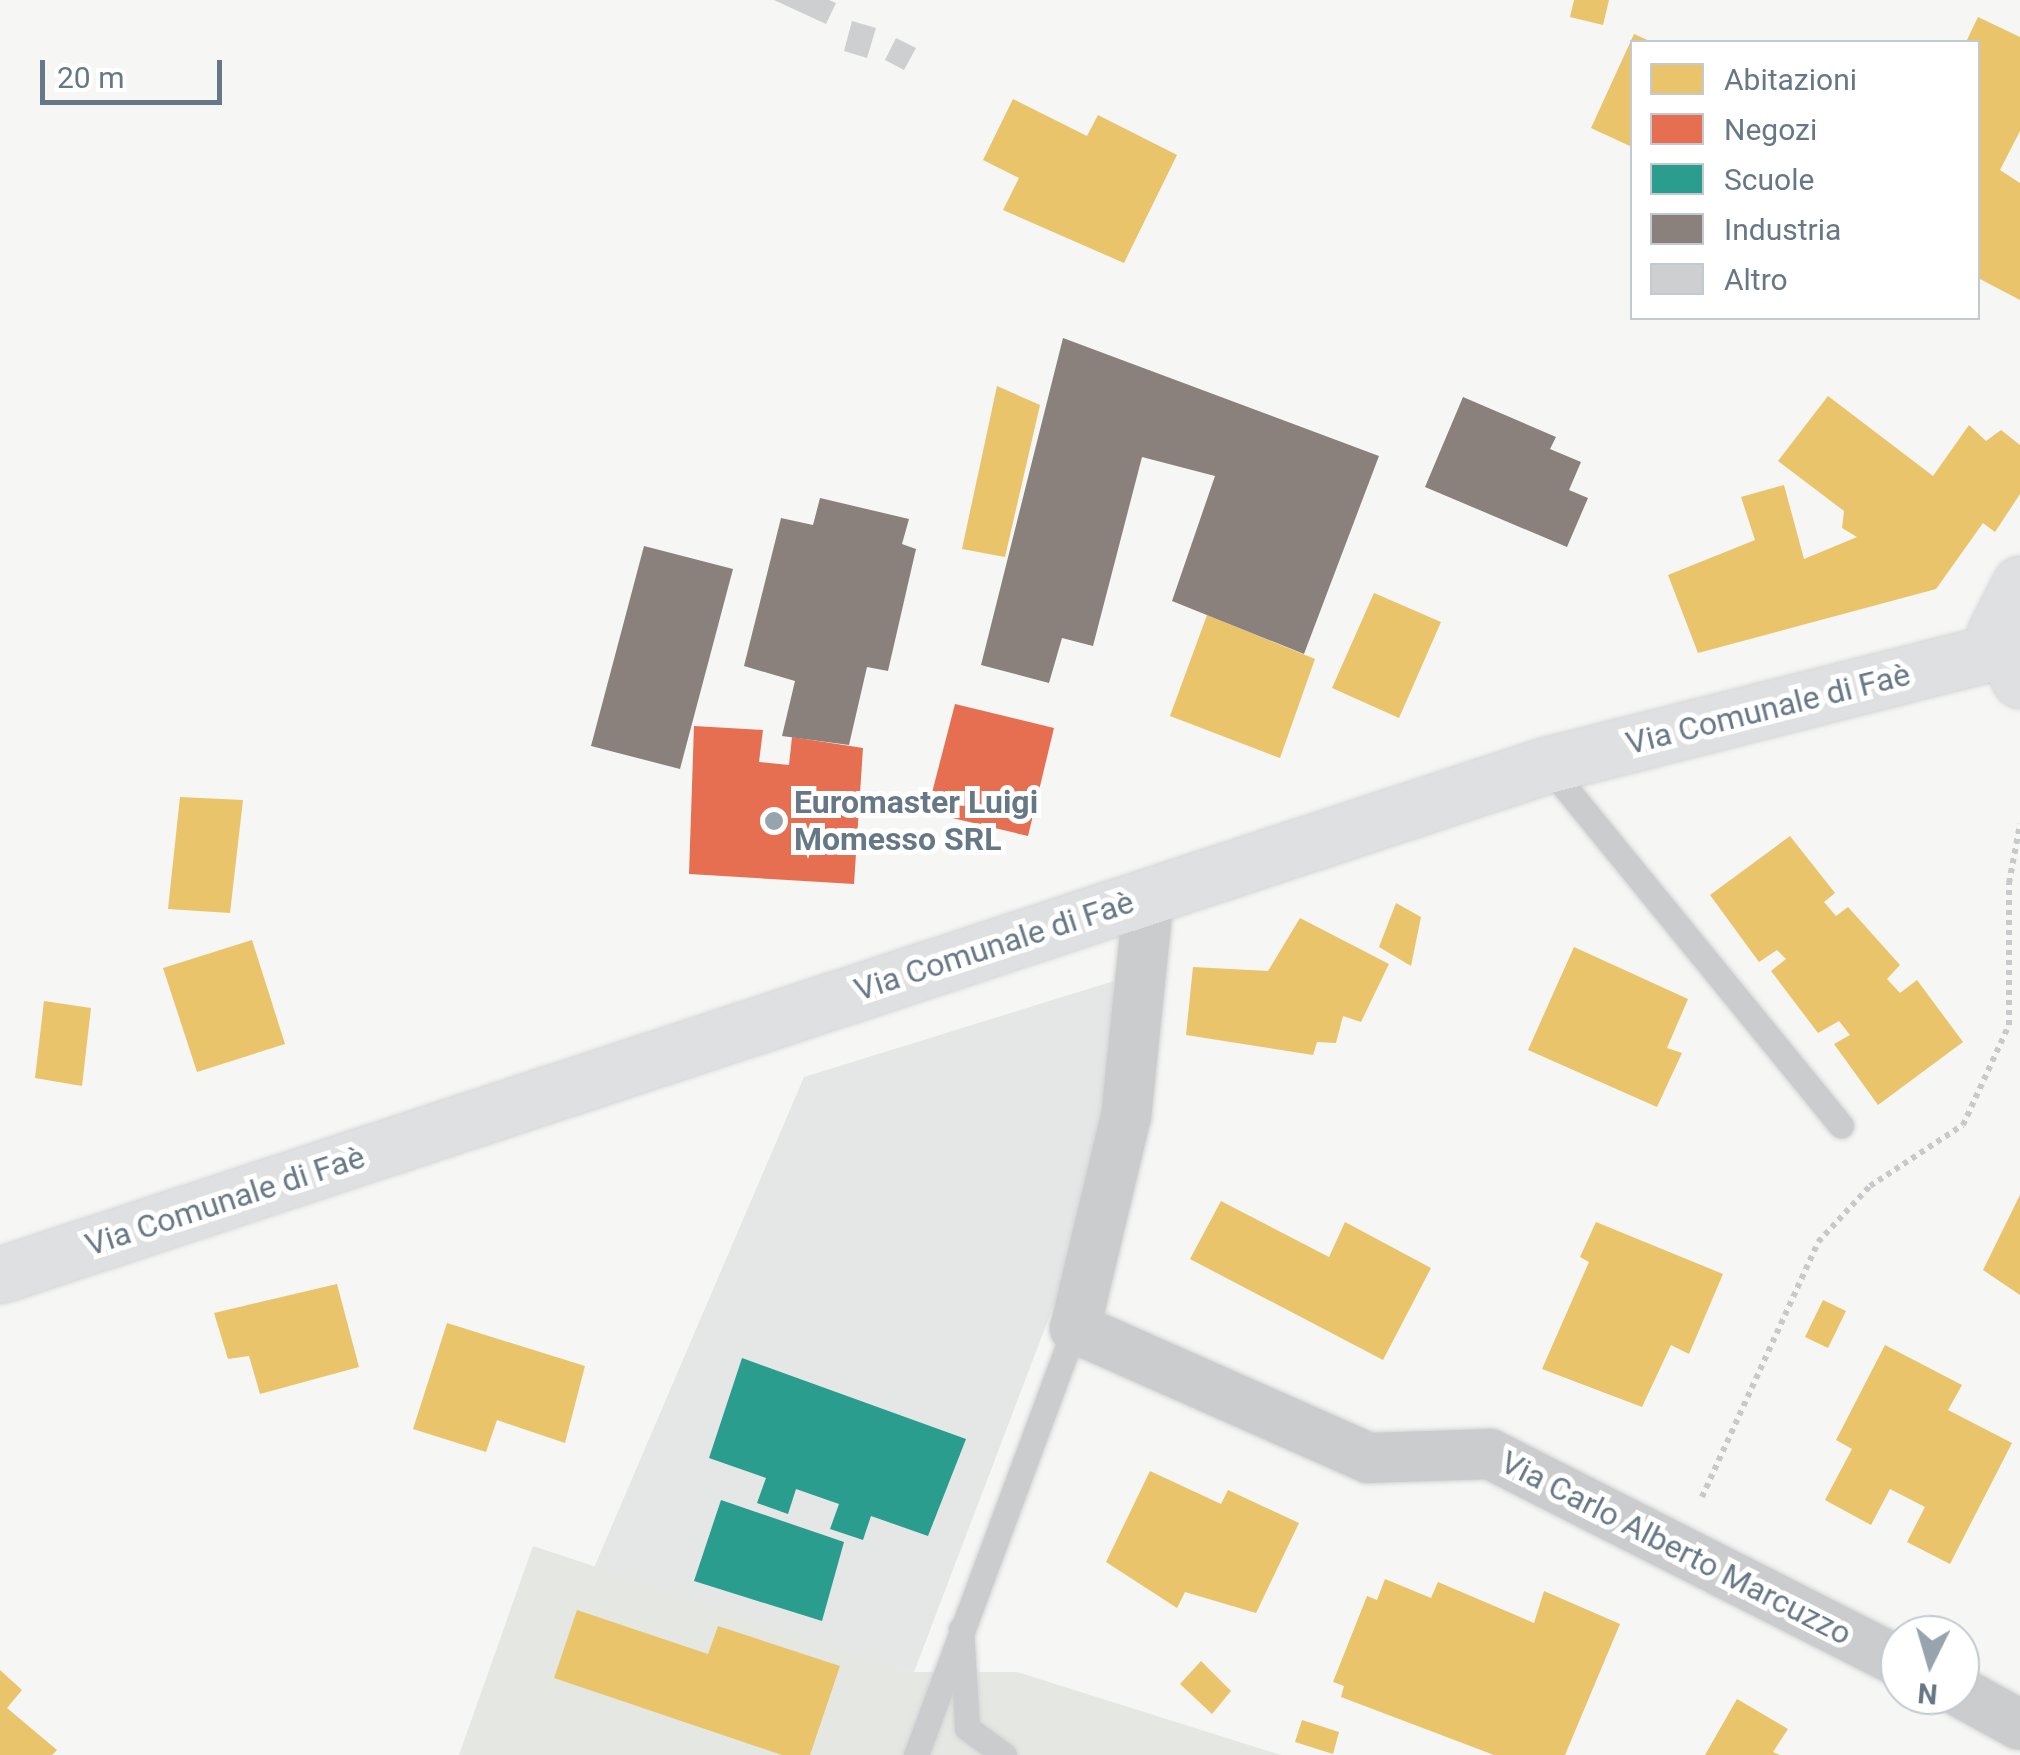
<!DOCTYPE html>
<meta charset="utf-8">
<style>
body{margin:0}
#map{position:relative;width:2020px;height:1755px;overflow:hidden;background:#f6f6f5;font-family:Roboto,sans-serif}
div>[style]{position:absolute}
.built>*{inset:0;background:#e5e6e6}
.green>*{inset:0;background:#e5e8e2}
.homes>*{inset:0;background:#e9c46a}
.shops>*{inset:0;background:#e76f51}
.schools>*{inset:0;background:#2a9d8f}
.industry>*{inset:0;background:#8a817c}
.building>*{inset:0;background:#cdcfd0}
.path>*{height:6px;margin-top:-3px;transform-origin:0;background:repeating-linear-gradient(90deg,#c8c9ca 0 5px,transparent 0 10px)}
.roads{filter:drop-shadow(0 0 2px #d3d4d5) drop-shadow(0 0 2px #d3d4d5)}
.lane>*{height:25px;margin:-12.5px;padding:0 12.5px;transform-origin:12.5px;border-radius:12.5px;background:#cbcccd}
.street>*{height:50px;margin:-25px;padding:0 25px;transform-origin:25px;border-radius:25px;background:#cbcccd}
.secondary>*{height:55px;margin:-27.5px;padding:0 27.5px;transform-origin:27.5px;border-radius:27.5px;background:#dfe0e1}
.dots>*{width:28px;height:28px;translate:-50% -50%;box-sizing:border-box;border:5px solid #fff;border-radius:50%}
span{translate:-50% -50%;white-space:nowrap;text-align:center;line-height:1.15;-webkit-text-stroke:10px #fff;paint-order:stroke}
.street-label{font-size:32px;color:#667886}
.poi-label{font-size:32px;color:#667886;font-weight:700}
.left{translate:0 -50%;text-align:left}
.legend{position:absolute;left:1630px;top:40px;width:350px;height:280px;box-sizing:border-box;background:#fff;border:2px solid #c2c9cf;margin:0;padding:12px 18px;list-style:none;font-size:30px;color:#667886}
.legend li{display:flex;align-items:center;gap:20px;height:50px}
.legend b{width:50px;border:2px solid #c2c9cf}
.north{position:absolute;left:1880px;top:1615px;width:100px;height:100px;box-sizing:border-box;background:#fff;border:2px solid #c2c9cf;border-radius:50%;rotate:185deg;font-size:28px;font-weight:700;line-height:40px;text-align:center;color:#667886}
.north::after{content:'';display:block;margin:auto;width:35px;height:45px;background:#98a4ad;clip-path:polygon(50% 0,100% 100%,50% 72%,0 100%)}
.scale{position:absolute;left:40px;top:60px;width:182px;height:45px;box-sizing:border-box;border:5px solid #667886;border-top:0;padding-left:12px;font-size:30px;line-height:35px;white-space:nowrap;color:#667886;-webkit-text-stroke:8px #fff;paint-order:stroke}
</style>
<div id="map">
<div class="built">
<div style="clip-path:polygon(1114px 981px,1108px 1098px,1061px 1286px,914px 1672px,593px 1570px,804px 1077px)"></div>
</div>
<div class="green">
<div style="clip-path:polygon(533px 1546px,914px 1672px,1017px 1672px,1281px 1755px,459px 1755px)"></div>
</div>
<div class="homes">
<div style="clip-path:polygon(1574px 0,1609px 0,1603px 25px,1570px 17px)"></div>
<div style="clip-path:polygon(1978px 17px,2020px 37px,2020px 131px,2000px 170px,2020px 183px,2020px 300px,1978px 278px,1978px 42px,1966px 42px)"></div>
<div style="clip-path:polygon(1634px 34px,1652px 42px,1632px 42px,1632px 147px,1591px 128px)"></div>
<div style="clip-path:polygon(1013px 99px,1087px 136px,1098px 115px,1177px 155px,1124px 263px,1003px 210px,1019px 178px,983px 160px)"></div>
<div style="clip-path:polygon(997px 386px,1040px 405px,1005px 557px,962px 549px)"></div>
<div style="clip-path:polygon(1828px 396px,1933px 476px,1969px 425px,1986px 441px,2001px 430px,2020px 445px,2020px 494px,1995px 532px,1983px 523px,1936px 589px,1698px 653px,1668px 575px,1755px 540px,1741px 497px,1784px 485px,1804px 559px,1857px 537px,1842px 528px,1844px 511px,1778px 461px)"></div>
<div style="clip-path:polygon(1374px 593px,1441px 622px,1399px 718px,1332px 688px)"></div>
<div style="clip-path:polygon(1207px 615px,1315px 659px,1280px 758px,1170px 716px)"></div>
<div style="clip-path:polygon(180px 797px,243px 800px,230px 913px,168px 909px)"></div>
<div style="clip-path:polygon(1790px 836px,1835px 893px,1824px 902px,1836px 916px,1848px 907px,1900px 965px,1887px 979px,1900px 993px,1917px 980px,1963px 1042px,1878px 1105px,1834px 1044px,1850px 1035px,1839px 1021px,1818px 1033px,1771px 971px,1786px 959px,1777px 950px,1759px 962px,1710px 895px)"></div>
<div style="clip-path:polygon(1396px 903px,1421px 917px,1411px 966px,1379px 947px)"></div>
<div style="clip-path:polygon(1300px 918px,1389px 964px,1361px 1022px,1343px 1016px,1336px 1043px,1317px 1042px,1313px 1055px,1186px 1035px,1193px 967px,1268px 971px)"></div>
<div style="clip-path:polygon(252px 940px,285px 1044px,197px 1072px,163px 968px)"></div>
<div style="clip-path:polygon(1574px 947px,1688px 999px,1667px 1048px,1682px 1053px,1657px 1107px,1528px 1050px)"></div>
<div style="clip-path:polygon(44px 1001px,91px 1008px,82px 1086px,35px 1078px)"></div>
<div style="clip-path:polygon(2020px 1195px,2020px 1295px,1983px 1270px)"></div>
<div style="clip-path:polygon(1221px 1201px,1329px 1257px,1345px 1222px,1431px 1268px,1383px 1360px,1190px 1259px)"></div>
<div style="clip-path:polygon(1596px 1222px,1723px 1274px,1689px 1354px,1671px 1345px,1642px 1407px,1542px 1369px,1589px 1262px,1580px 1257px)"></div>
<div style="clip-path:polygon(337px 1284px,359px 1367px,260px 1394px,249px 1356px,228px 1359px,214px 1313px)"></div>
<div style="clip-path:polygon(1823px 1300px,1846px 1311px,1828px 1348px,1805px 1337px)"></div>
<div style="clip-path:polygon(447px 1323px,585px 1366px,565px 1443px,497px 1420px,486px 1452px,413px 1429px)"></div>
<div style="clip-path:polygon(1885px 1345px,1962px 1385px,1948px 1410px,2012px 1443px,1950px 1564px,1907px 1542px,1925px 1507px,1890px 1489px,1871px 1525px,1825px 1500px,1852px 1449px,1836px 1440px)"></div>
<div style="clip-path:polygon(1150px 1471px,1221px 1504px,1228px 1490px,1299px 1523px,1256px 1613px,1185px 1592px,1177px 1608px,1106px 1562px)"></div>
<div style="clip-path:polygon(1385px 1579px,1431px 1598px,1438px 1582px,1534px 1623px,1544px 1591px,1620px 1624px,1565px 1755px,1494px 1755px,1341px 1697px,1344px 1686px,1333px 1682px,1367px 1596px,1377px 1600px)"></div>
<div style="clip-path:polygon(577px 1610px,708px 1654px,718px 1626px,840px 1666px,810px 1755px,782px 1755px,554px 1678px)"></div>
<div style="clip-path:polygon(1201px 1661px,1231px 1691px,1212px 1714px,1180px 1684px)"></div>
<div style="clip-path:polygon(0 1670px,22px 1690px,7px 1708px,57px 1750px,52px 1755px,0 1755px)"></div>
<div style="clip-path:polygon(1737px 1699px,1788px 1729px,1773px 1752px,1780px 1755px,1705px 1755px)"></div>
<div style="clip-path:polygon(1302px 1720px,1339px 1732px,1333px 1754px,1295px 1742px)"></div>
</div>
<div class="shops">
<div style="clip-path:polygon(955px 704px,1054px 728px,1028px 836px,927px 812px)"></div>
<div style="clip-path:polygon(694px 726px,763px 730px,759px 762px,789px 765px,792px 737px,863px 748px,854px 884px,689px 874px)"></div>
</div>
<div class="schools">
<div style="clip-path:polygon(742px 1358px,966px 1439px,928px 1536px,871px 1516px,863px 1540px,830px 1529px,839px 1504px,796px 1489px,788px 1514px,757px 1503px,766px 1478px,709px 1458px)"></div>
<div style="clip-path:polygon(721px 1500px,844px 1542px,822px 1621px,694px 1581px)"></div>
</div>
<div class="industry">
<div style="clip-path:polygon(1063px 338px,1379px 456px,1304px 654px,1172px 601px,1215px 476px,1142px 457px,1093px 646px,1062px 638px,1049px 683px,981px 665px)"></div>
<div style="clip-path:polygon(1463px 397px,1556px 437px,1550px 449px,1581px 462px,1569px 490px,1588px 498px,1567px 547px,1425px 487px)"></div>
<div style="clip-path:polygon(820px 498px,909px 519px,902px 544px,916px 549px,888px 671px,867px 667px,849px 745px,782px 736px,795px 681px,744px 666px,781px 518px,813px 525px)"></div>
<div style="clip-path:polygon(644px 546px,733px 569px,680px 769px,591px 746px)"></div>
</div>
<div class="building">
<div style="clip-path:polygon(774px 0,829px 0,836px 3px,826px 24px)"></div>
<div style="clip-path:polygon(852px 21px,876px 28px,867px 58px,844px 51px)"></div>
<div style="clip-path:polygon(896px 38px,916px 48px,904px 70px,885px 60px)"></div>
</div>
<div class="path">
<div style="left:1702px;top:1497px;width:280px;rotate:-65.5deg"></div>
<div style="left:1818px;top:1242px;width:76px;rotate:-47.1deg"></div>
<div style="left:1870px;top:1186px;width:111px;rotate:-33.3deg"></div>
<div style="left:1963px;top:1125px;width:110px;rotate:-65.3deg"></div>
<div style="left:2009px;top:1025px;width:142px;rotate:-90deg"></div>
<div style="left:2009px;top:883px;width:60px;rotate:-79.4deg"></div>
</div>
<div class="roads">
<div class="lane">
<div style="left:1547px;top:765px;width:465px;rotate:50.8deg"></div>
<div style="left:961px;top:1629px;width:99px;rotate:86.5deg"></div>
<div style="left:967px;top:1728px;width:46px;rotate:36.1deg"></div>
<div style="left:916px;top:1755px;width:456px;rotate:-69.6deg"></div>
</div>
<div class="street">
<div style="left:1149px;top:895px;width:222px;rotate:95.9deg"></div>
<div style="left:1126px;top:1116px;width:218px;rotate:103.5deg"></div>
<div style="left:1075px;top:1328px;width:321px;rotate:23.9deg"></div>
<div style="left:1369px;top:1458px;width:121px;rotate:-1.9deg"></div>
<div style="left:1490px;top:1454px;width:460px;rotate:26.9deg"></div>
<div style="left:1960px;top:1692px;width:68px;rotate:28.8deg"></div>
</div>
<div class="secondary">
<div style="left:2020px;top:680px;width:53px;rotate:-118deg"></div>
<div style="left:1995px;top:633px;width:55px;rotate:-63deg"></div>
<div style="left:0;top:1275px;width:1629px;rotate:-18.25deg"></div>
<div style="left:1547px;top:765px;width:465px;rotate:-14.2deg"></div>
</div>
</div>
<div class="dots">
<div style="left:774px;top:821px;background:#98a4ad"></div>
</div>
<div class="street-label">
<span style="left:1768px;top:709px;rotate:-14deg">Via Comunale di Faè</span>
<span style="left:994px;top:946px;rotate:-18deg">Via Comunale di Faè</span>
<span style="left:225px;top:1201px;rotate:-18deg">Via Comunale di Faè</span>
<span style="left:1676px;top:1548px;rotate:27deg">Via Carlo Alberto Marcuzzo</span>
</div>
<div class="poi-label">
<span class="left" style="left:794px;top:821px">Euromaster Luigi<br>Momesso SRL</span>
</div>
<ul class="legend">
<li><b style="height:28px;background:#e9c46a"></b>Abitazioni</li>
<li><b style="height:28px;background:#e76f51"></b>Negozi</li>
<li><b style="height:28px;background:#2a9d8f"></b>Scuole</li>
<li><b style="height:28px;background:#8a817c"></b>Industria</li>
<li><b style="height:28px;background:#cdcfd0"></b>Altro</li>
</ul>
<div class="north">N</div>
<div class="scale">20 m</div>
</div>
